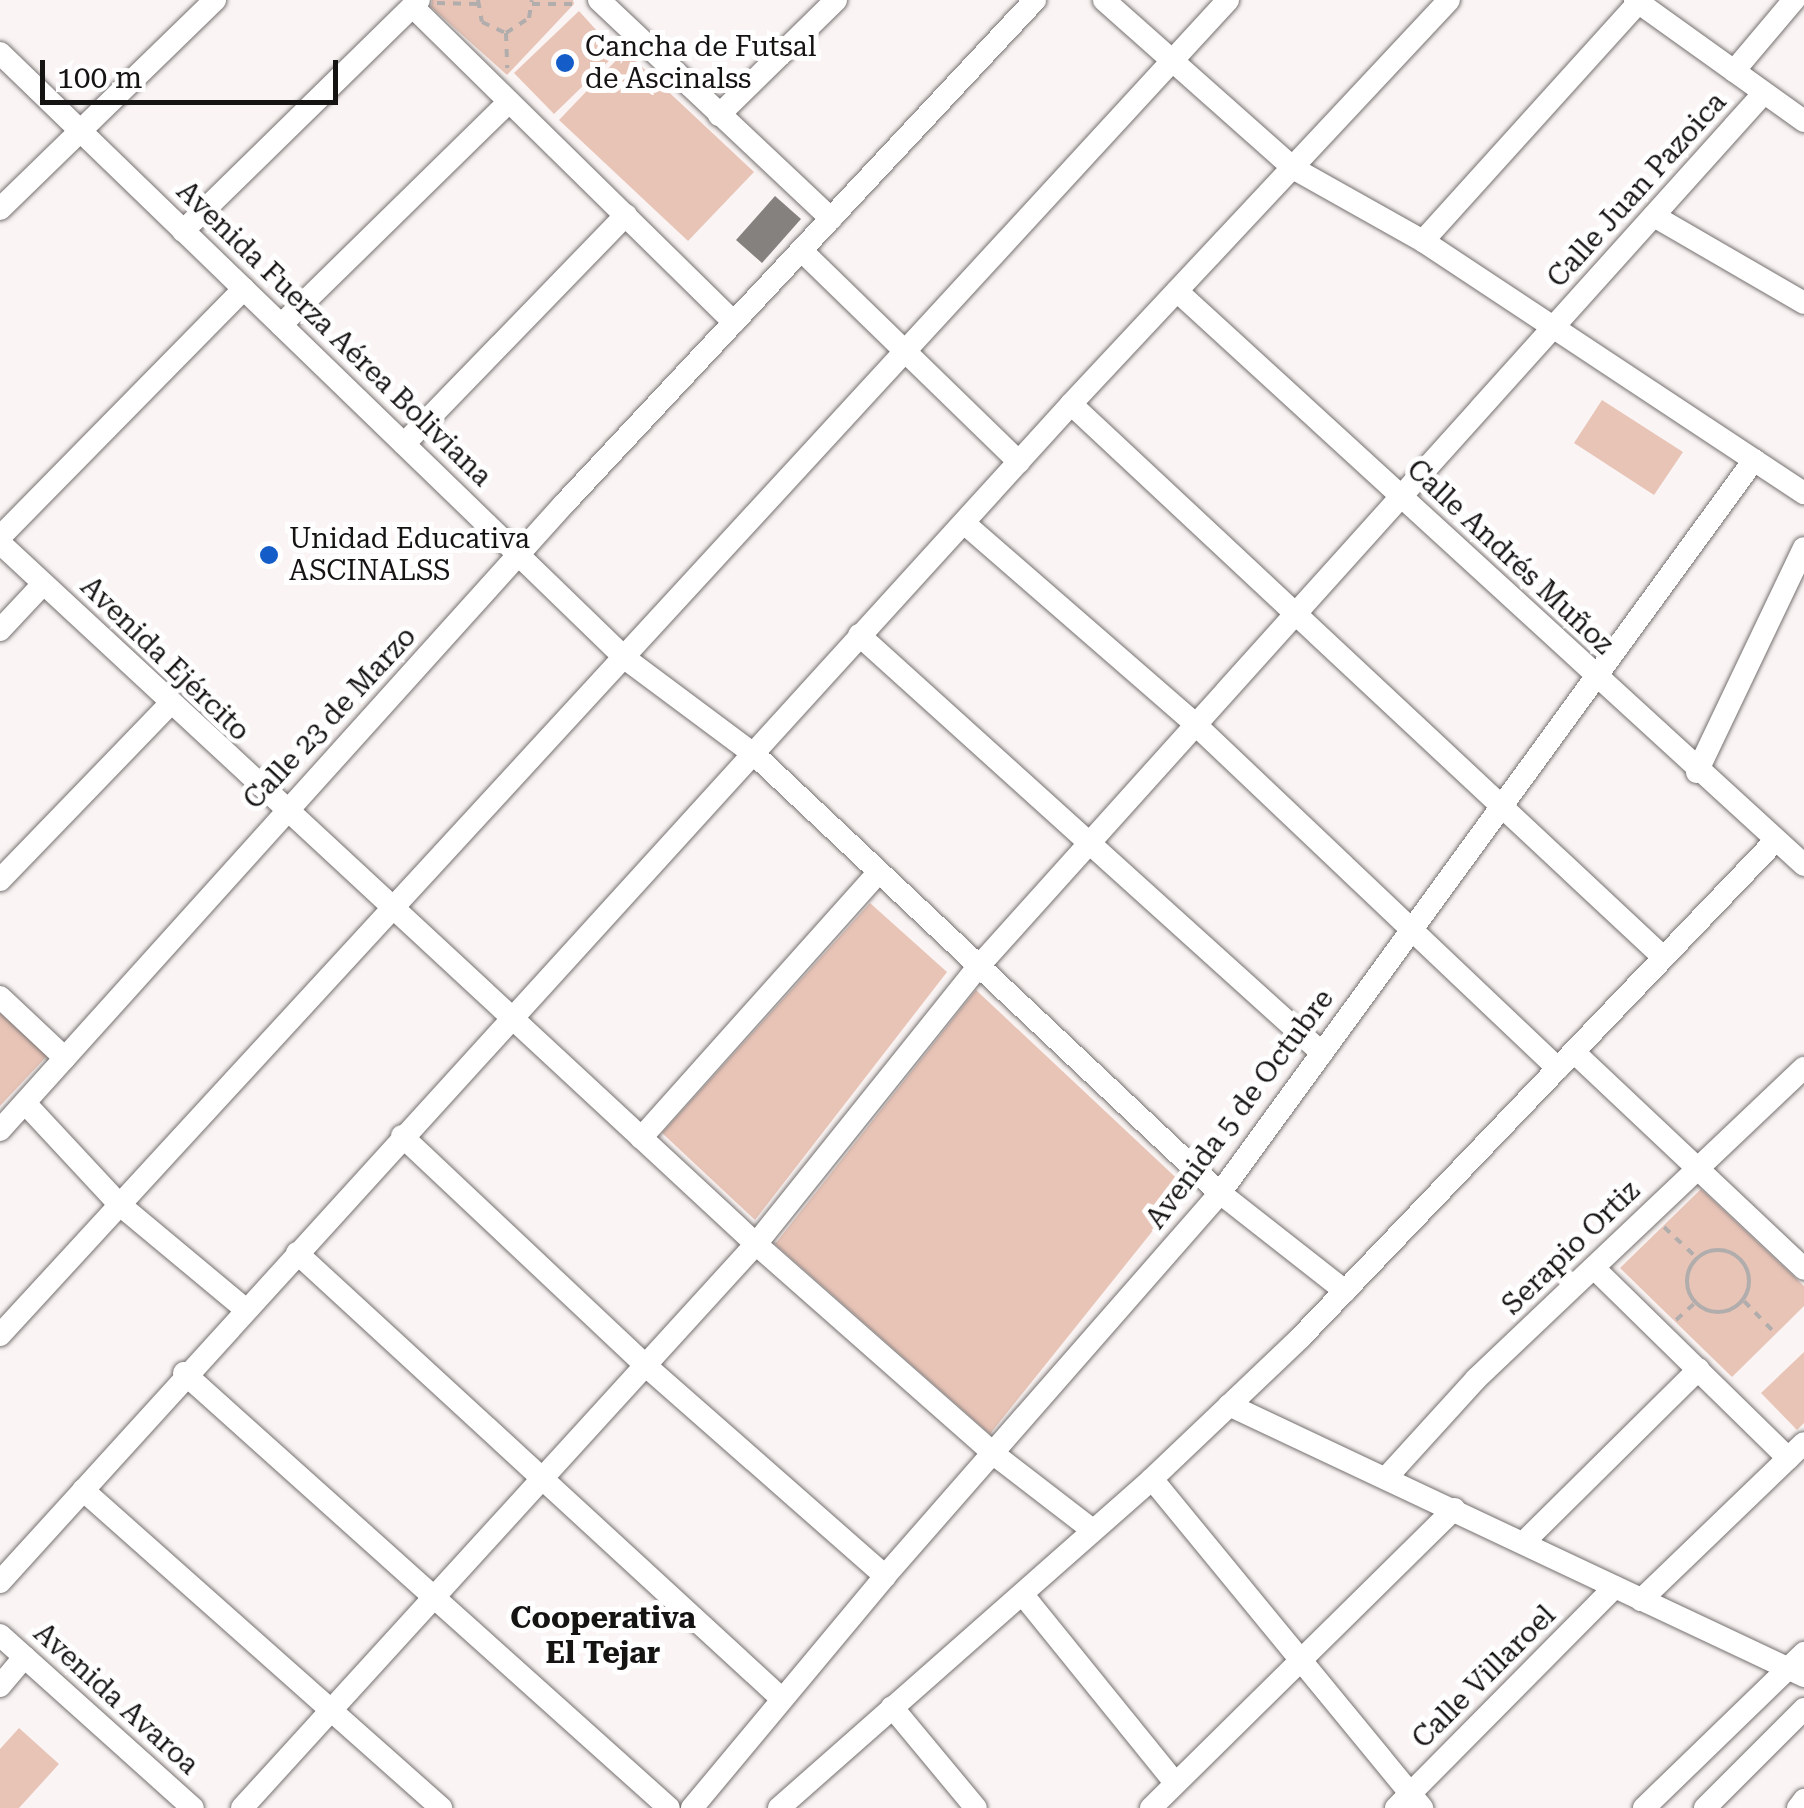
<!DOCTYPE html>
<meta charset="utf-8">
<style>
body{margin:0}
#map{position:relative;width:1804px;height:1808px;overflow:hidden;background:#faf5f4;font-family:"Roboto Serif",serif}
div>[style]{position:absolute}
.green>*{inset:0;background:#e8c4b7}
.building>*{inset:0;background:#85817f}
.path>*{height:4px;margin-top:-2px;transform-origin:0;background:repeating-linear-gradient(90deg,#b1adac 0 8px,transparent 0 16px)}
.path>.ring{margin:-2px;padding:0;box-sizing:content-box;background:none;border:4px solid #b1adac;border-radius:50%}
.roads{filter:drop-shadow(0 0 2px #75706f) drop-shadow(0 0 2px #75706f)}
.minor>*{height:22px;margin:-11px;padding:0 11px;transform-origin:11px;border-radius:11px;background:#fff}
.dots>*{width:28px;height:28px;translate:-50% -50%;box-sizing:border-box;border:5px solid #fff;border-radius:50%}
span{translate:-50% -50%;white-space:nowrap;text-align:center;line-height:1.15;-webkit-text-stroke:10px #fff;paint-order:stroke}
.poi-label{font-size:28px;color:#151413}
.left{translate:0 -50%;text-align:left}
.street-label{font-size:28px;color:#151413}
.neighbourhood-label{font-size:30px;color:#151413;font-weight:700}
.scale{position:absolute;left:40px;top:60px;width:298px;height:45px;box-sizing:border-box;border:5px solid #151413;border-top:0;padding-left:12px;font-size:30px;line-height:35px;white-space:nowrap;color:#151413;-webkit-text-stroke:8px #fff;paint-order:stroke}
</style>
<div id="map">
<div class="green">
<div style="clip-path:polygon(432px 0,573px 0,574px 4px,507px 75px,431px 7px)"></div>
<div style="clip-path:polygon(579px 11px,617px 53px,554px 114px,514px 73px)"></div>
<div style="clip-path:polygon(625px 51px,754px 172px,688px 241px,559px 120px)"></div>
<div style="clip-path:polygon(1602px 400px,1683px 452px,1654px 495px,1574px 443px)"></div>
<div style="clip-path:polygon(870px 903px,947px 972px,755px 1220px,662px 1133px)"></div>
<div style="clip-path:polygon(976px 990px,1187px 1188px,990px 1434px,775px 1244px)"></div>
<div style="clip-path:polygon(0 1013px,47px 1056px,0 1106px)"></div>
<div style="clip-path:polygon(1701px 1189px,1804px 1286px,1804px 1306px,1732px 1377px,1620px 1268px)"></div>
<div style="clip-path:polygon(1804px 1352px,1804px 1423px,1797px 1430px,1761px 1393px)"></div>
<div style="clip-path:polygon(19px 1728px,59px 1764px,19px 1808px,0 1808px,0 1749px)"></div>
</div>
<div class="building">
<div style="clip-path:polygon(775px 196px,801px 219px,762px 263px,736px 240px)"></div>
</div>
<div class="path">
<div style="left:478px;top:0;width:22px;rotate:80deg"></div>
<div style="left:482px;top:22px;width:26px;rotate:25deg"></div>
<div style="left:506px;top:33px;width:27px;rotate:-33deg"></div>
<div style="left:529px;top:18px;width:18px;rotate:-81deg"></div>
<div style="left:437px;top:3px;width:40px;rotate:1.4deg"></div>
<div style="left:532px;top:4px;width:45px"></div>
<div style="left:506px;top:33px;width:35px;rotate:88deg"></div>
<div style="left:1664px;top:1227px;width:45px;rotate:43.2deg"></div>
<div class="ring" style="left:1687px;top:1250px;width:58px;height:58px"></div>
<div style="left:1744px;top:1301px;width:46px;rotate:45.9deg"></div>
<div style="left:1676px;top:1320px;width:25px;rotate:-42deg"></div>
</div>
<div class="roads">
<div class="minor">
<div style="left:599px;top:0;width:319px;rotate:43.3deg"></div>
<div style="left:1104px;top:0;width:253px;rotate:41.6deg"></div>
<div style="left:1293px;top:168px;width:149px;rotate:29.3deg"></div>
<div style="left:1423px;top:241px;width:457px;rotate:33.5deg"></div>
<div style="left:1635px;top:0;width:208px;rotate:35.6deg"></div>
<div style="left:413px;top:7px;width:450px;rotate:44.5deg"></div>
<div style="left:0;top:53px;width:871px;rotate:44.07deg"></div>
<div style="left:626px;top:659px;width:161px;rotate:36.7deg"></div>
<div style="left:755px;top:755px;width:639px;rotate:43.29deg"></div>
<div style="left:1220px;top:1193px;width:159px;rotate:38.1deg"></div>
<div style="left:1734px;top:71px;width:93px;rotate:-49.8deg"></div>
<div style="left:719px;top:115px;width:164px;rotate:-44.5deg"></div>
<div style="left:0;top:209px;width:300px;rotate:-44.2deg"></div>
<div style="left:1654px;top:216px;width:173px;rotate:30.1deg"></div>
<div style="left:183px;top:231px;width:330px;rotate:-44.4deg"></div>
<div style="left:1423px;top:241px;width:321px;rotate:-47.9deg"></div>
<div style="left:801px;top:250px;width:304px;rotate:44.2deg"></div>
<div style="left:1177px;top:291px;width:850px;rotate:42.47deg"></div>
<div style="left:281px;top:325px;width:319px;rotate:-44.4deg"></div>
<div style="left:1071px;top:404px;width:809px;rotate:43.05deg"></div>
<div style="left:404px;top:444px;width:319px;rotate:-45.9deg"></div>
<div style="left:964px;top:523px;width:308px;rotate:41deg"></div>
<div style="left:1196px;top:725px;width:499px;rotate:43.5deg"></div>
<div style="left:0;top:537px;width:348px;rotate:-45.5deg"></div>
<div style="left:0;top:543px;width:1031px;rotate:42.84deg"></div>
<div style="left:756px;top:1244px;width:319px;rotate:41.4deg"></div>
<div style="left:995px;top:1455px;width:121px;rotate:37.6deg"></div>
<div style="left:0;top:630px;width:63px;rotate:-46.9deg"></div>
<div style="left:859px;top:635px;width:624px;rotate:42.08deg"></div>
<div style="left:1697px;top:772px;width:248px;rotate:-64.5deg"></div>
<div style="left:0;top:880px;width:243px;rotate:-46deg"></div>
<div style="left:0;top:997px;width:89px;rotate:43.2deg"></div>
<div style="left:1574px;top:1052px;width:316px;rotate:43.3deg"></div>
<div style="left:25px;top:1103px;width:138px;rotate:47.1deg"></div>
<div style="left:119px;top:1204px;width:163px;rotate:39.8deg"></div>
<div style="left:0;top:1130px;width:843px;rotate:-47.98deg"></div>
<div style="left:564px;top:504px;width:690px;rotate:-46.94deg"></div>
<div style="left:402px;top:1136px;width:334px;rotate:43.3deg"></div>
<div style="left:645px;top:1365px;width:320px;rotate:41.3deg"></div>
<div style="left:641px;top:1138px;width:356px;rotate:-48.2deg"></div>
<div style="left:297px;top:1253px;width:659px;rotate:42.6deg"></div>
<div style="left:1594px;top:1268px;width:272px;rotate:44.4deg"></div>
<div style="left:0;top:1335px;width:1814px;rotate:-47.39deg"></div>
<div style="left:184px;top:1373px;width:651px;rotate:41.89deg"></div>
<div style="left:1229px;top:1405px;width:636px;rotate:25.23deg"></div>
<div style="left:1386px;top:1478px;width:134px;rotate:-47.7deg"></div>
<div style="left:1476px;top:1379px;width:452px;rotate:-43.5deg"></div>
<div style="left:1152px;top:1479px;width:426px;rotate:50.6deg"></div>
<div style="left:83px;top:1490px;width:479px;rotate:41.6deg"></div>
<div style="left:1523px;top:1543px;width:247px;rotate:-44.7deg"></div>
<div style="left:0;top:1582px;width:1592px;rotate:-47.72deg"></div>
<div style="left:1071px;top:404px;width:553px;rotate:-46.9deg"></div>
<div style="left:1023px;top:1595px;width:242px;rotate:51deg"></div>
<div style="left:1641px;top:1600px;width:226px;rotate:-43.9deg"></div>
<div style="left:0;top:1635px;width:259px;rotate:41.9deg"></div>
<div style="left:0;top:1686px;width:38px;rotate:-50deg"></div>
<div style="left:892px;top:1707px;width:131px;rotate:50.3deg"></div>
<div style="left:242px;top:1808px;width:763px;rotate:-47.66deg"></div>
<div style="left:756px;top:1244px;width:355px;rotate:-51.3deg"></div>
<div style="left:978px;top:967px;width:1174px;rotate:-48.04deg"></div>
<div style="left:692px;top:1808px;width:302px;rotate:-50.2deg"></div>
<div style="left:885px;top:1576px;width:509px;rotate:-48.82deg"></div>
<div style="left:1220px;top:1193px;width:907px;rotate:-53.93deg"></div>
<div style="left:779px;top:1808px;width:497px;rotate:-41.4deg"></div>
<div style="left:1152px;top:1479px;width:204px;rotate:-43.6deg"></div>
<div style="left:1300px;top:1338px;width:689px;rotate:-46.29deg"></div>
<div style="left:1151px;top:1808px;width:426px;rotate:-44.6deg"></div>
<div style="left:1396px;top:1808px;width:311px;rotate:-45.3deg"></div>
<div style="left:1644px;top:1808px;width:223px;rotate:-44.1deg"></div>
<div style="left:1705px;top:1808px;width:140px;rotate:-45deg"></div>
<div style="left:1798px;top:1808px;width:10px;rotate:-53deg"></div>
</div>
</div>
<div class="dots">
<div style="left:565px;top:63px;background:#145dc8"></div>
<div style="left:269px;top:555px;background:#145dc8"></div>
</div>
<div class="poi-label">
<span class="left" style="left:585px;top:63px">Cancha de Futsal<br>de Ascinalss</span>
<span class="left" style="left:289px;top:555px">Unidad Educativa<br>ASCINALSS</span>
</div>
<div class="street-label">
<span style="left:1637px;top:190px;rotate:-48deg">Calle Juan Pazoica</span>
<span style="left:334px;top:334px;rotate:44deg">Avenida Fuerza Aérea Boliviana</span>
<span style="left:1510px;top:557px;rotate:43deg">Calle Andrés Muñoz</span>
<span style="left:165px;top:659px;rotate:44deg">Avenida Ejército</span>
<span style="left:330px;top:718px;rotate:-47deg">Calle 23 de Marzo</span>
<span style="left:1240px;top:1109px;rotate:-53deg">Avenida 5 de Octubre</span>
<span style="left:1571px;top:1248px;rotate:-44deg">Serapio Ortiz</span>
<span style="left:1484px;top:1677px;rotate:-45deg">Calle Villaroel</span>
<span style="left:116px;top:1699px;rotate:42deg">Avenida Avaroa</span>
</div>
<div class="neighbourhood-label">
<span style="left:603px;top:1635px">Cooperativa<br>El Tejar</span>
</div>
<div class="scale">100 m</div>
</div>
